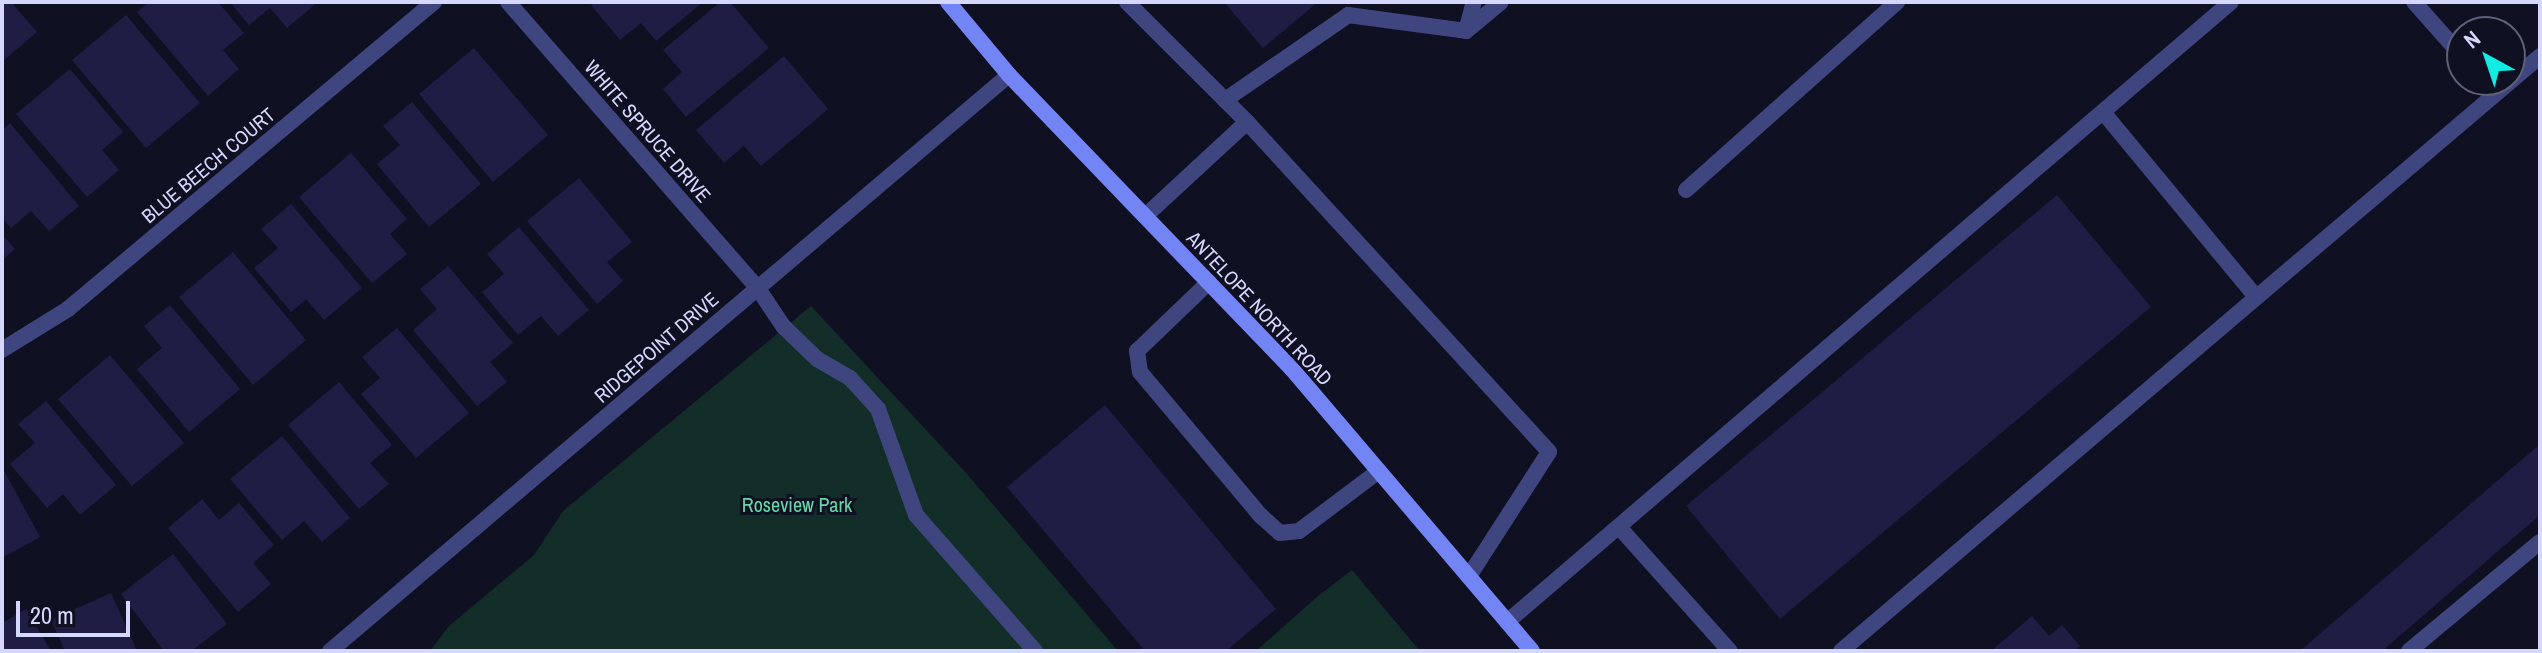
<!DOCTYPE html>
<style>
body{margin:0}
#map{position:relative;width:2542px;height:653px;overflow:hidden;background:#101023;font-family:"Archivo Narrow",sans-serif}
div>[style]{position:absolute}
.green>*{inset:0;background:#132d28}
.building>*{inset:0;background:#1f1d43}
.lane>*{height:16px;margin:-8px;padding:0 8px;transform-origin:8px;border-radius:8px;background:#3f467f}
.street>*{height:16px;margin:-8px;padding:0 8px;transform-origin:8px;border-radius:8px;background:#3f467f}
.secondary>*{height:16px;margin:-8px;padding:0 8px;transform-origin:8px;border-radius:8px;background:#7384f5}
span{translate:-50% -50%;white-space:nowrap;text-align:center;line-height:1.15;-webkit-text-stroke:6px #101023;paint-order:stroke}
.street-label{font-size:20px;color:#d5d7fc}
.park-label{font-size:20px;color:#66d7a9}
.frame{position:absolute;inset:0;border:4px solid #d5d7fc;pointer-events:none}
.north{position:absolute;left:2446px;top:16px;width:80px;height:80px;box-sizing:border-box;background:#101023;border:2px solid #5f607a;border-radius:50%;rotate:320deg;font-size:22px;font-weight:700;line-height:32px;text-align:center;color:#d5d7fc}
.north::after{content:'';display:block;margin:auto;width:28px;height:36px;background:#12ece0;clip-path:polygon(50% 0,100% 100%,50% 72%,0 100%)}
.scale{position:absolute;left:16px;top:601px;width:114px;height:36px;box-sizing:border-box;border:4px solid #d5d7fc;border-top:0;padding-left:10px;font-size:24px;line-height:28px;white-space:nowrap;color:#d5d7fc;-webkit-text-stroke:6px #101023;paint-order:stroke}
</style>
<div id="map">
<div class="green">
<div style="clip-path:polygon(811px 306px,967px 474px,1118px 651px,430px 651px,449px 626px,534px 555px,563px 511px)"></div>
<div style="clip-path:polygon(1352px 570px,1420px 651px,1256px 651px,1318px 596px)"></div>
</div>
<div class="building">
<div style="clip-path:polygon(2px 2px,11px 2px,37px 32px,2px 62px)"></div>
<div style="clip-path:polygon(149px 2px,218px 2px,244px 33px,223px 50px,239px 69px,208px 96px,137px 12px)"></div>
<div style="clip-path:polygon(230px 2px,318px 2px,287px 28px,270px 8px,249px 25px)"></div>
<div style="clip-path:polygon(595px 2px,703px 2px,656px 41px,641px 23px,620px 40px,591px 5px)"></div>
<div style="clip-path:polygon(720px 2px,730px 2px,769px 48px,686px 117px,663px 89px,682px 72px,663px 50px)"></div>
<div style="clip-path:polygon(1224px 2px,1318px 2px,1263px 48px)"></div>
<div style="clip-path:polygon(126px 15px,200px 103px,146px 148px,72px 60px)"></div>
<div style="clip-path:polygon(474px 48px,548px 135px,493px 182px,419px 94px)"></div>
<div style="clip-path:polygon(784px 56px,828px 109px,761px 166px,744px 146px,724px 163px,696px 130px)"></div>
<div style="clip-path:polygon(70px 69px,123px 132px,102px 150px,119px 170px,87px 197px,16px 114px)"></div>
<div style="clip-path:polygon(412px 102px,481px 184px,429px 227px,377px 164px,400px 145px,383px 126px)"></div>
<div style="clip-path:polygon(10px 123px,79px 206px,49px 231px,31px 211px,11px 228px,2px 218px,2px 130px)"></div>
<div style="clip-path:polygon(351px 153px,407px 219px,390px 234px,407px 254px,372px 283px,299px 197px)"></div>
<div style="clip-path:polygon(579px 178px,632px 242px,607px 262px,623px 281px,597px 304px,527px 221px)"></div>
<div style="clip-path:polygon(2057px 195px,2151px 307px,1780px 619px,1686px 506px)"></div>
<div style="clip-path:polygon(291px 204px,362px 288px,324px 320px,306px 299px,291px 312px,254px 268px,278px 248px,261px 229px)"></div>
<div style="clip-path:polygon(519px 227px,589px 310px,558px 336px,541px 316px,518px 335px,482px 292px,504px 274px,487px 254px)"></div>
<div style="clip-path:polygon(2px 234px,15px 249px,2px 260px)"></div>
<div style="clip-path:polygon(233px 252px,306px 340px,253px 385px,179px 297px)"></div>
<div style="clip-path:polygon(448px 266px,513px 343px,490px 362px,507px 382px,477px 406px,413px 330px,437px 309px,420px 289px)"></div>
<div style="clip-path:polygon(170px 305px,240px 389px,189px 432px,137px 369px,162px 348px,144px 326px)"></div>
<div style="clip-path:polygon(397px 328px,469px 413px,416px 458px,361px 394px,380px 378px,362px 357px)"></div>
<div style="clip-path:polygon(110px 355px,184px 443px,132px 486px,58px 399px)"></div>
<div style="clip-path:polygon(339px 382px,392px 445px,370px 463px,389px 484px,359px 509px,288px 425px)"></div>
<div style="clip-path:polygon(46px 401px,116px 485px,80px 515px,63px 494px,47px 508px,10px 464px,35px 443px,18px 424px)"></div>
<div style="clip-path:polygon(1105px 405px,1276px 609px,1226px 651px,1145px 651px,1007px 487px)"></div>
<div style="clip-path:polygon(282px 436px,350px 518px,322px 542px,304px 521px,282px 540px,230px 479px)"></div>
<div style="clip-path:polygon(2540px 444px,2540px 515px,2382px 651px,2300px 651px)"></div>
<div style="clip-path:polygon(2px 467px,40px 537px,2px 558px)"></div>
<div style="clip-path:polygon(202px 499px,219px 520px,239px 503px,274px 545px,253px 563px,271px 584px,238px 612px,168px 528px)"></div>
<div style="clip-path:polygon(173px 554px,227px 624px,191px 651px,164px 651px,121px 594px)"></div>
<div style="clip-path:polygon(111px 593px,137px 651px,65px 651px,51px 620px)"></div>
<div style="clip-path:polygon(26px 609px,51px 651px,2px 651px,2px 623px)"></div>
<div style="clip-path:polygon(2032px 616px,2049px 636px,2062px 625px,2080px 646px,2074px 651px,1991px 651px)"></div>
</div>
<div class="lane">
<div style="left:1127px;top:2px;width:170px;rotate:45deg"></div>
<div style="left:1247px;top:122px;width:139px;rotate:137.3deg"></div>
<div style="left:2414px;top:2px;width:72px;rotate:48.4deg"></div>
<div style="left:1466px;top:31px;width:30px;rotate:-75deg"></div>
<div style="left:1225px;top:100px;width:150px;rotate:-34.6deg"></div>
<div style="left:1348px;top:15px;width:119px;rotate:7.7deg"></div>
<div style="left:1466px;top:31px;width:45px;rotate:-39.6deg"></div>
<div style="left:2103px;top:112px;width:240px;rotate:50.4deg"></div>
<div style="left:1247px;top:122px;width:447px;rotate:47.5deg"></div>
<div style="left:1549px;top:452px;width:148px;rotate:122.8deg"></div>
<div style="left:1686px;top:190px;width:283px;rotate:-41.7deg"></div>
<div style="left:1209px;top:282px;width:100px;rotate:136.2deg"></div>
<div style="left:1137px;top:351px;width:21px;rotate:82deg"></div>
<div style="left:1140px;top:372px;width:188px;rotate:50deg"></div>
<div style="left:1261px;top:516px;width:25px;rotate:42deg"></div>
<div style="left:1280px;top:533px;width:19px;rotate:-6deg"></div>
<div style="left:1299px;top:531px;width:100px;rotate:-36.9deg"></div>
<div style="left:757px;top:287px;width:47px;rotate:56.3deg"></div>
<div style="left:783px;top:326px;width:47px;rotate:44.1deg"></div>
<div style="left:817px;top:359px;width:38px;rotate:30deg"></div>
<div style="left:850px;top:378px;width:42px;rotate:47.9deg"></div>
<div style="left:878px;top:409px;width:113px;rotate:70.3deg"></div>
<div style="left:916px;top:515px;width:181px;rotate:48.8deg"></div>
<div style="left:1619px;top:527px;width:166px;rotate:48.2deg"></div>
<div style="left:1507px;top:622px;width:953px;rotate:-40.58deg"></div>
<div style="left:1841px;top:651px;width:918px;rotate:-40.4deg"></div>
<div style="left:2409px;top:651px;width:170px;rotate:-39.8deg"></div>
</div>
<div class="street">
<div style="left:508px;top:2px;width:378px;rotate:48.9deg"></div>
<div style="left:2px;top:350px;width:78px;rotate:-31.8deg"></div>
<div style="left:68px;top:309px;width:478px;rotate:-40deg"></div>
<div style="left:330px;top:651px;width:890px;rotate:-40.31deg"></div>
</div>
<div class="secondary">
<div style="left:948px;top:2px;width:95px;rotate:50.1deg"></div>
<div style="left:1009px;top:75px;width:408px;rotate:46.1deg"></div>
<div style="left:1292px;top:369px;width:370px;rotate:49.6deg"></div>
</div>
<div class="street-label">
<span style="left:648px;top:131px;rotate:49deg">WHITE SPRUCE DRIVE</span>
<span style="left:208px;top:165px;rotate:-40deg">BLUE BEECH COURT</span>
<span style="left:1260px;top:308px;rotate:47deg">ANTELOPE NORTH ROAD</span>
<span style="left:656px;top:347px;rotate:-41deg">RIDGEPOINT DRIVE</span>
</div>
<div class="park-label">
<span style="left:797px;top:504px">Roseview Park</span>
</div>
<div class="frame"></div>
<div class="north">N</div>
<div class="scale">20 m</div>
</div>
